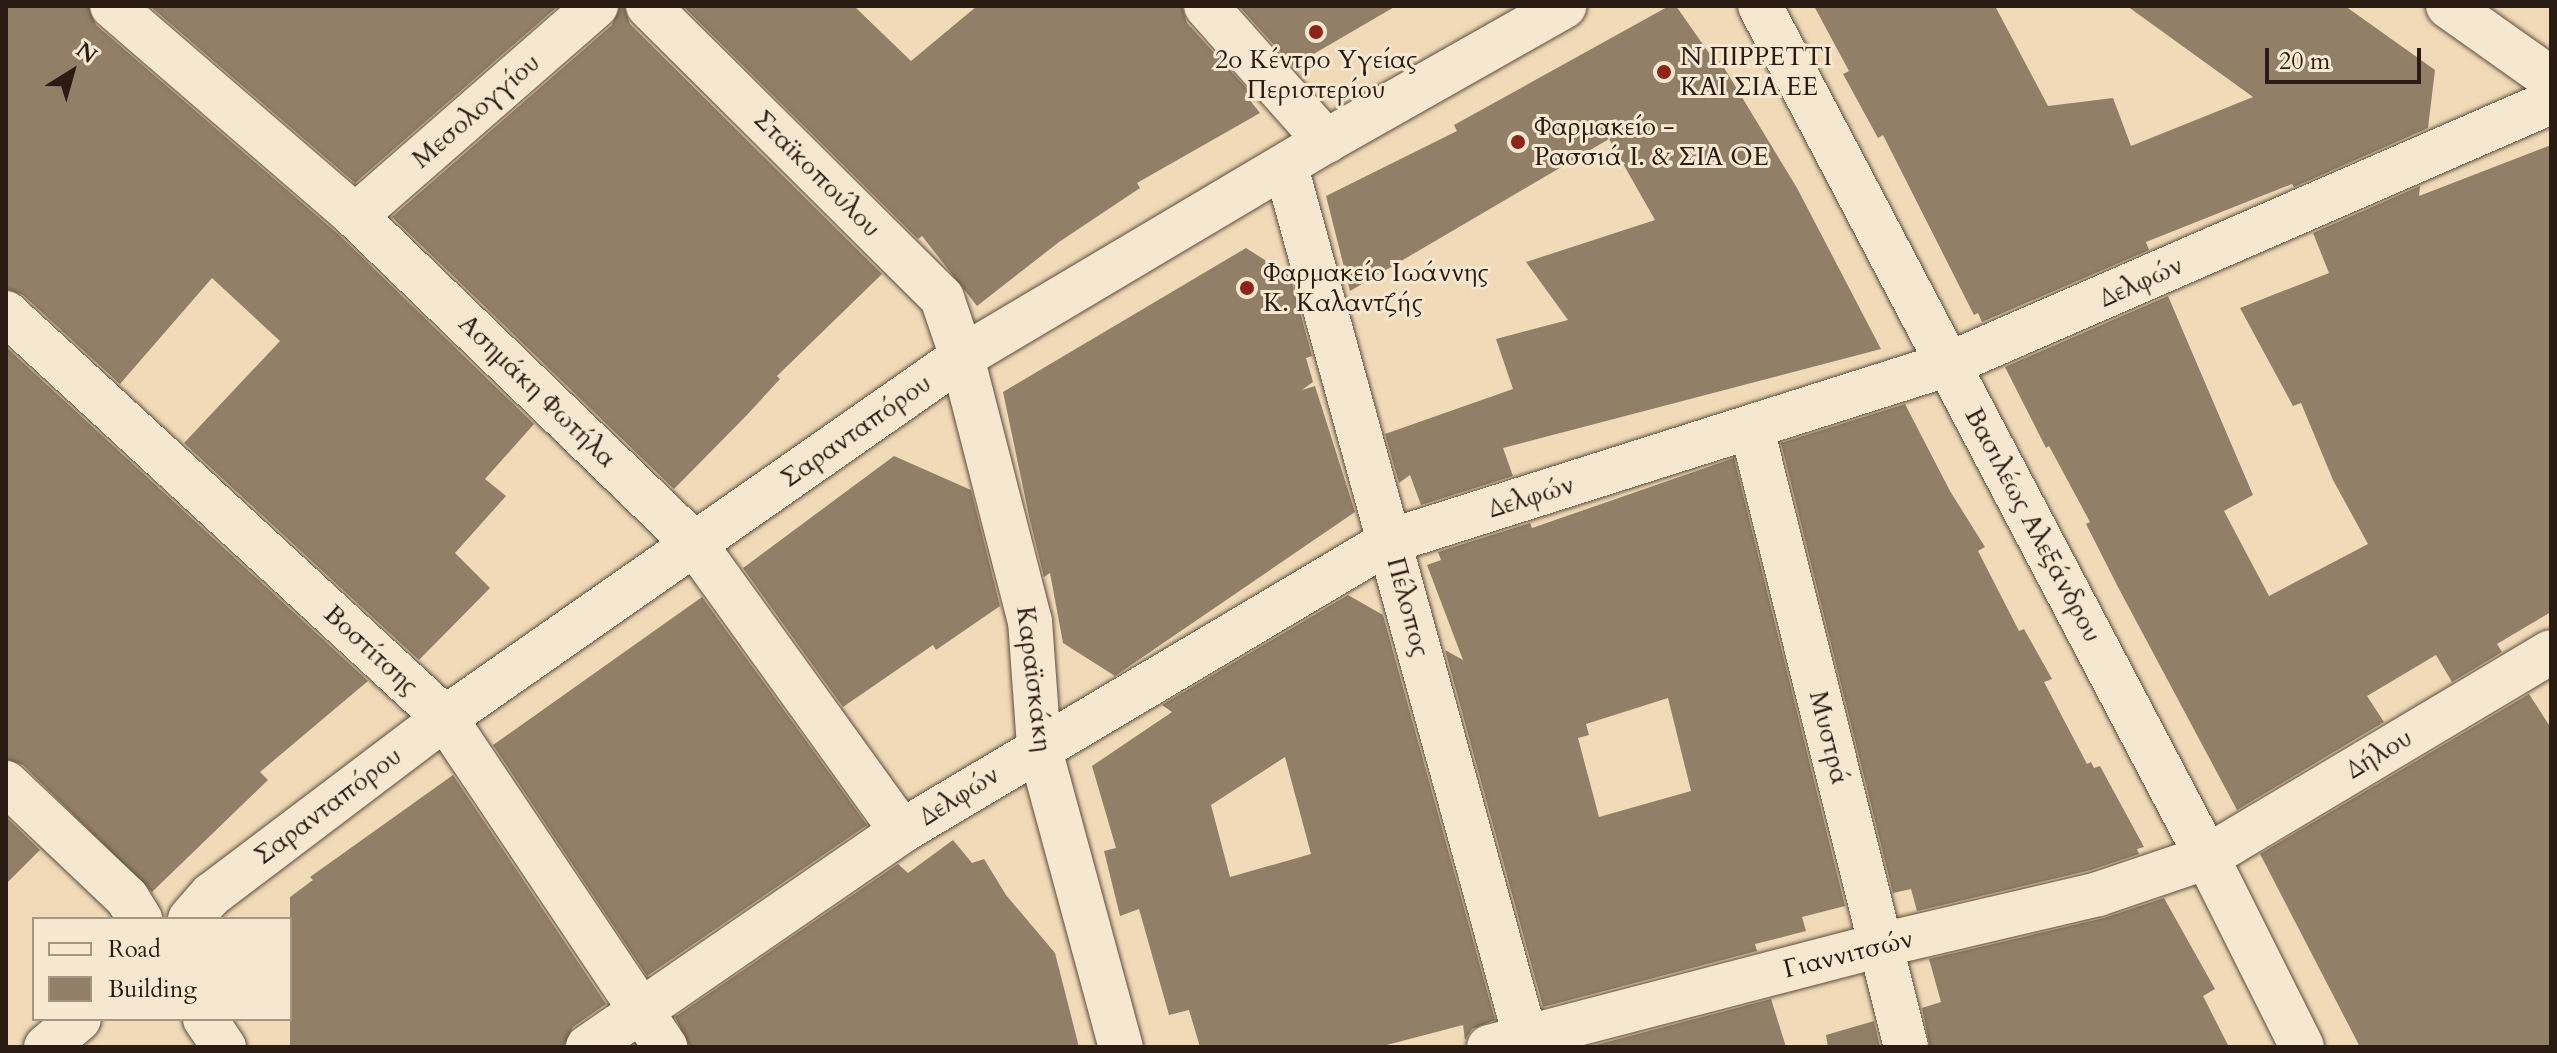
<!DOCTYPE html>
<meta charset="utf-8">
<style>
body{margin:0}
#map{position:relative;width:2557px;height:1053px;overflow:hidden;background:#f1dab7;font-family:Cardo,serif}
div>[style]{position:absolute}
.building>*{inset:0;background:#927f68}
.roads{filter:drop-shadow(0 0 2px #5c4c3c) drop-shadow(0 0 2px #5c4c3c)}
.minor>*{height:44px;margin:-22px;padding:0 22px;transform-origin:22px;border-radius:22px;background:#f6e7d0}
.tertiary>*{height:44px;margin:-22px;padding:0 22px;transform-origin:22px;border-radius:22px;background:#f6e7d0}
.dots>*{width:22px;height:22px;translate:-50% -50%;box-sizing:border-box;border:4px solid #f6e7d0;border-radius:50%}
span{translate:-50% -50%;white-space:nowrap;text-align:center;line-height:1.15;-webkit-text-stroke:6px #f6e7d0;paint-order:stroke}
.poi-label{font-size:26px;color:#2b1c13}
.left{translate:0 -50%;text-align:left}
.street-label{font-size:26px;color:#2b1c13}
.frame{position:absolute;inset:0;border:8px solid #2b1c13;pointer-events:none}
.legend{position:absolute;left:32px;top:917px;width:260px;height:104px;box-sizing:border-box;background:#f6e7d0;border:2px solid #a59684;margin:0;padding:10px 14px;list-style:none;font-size:24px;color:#2b1c13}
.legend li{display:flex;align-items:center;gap:16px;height:40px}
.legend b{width:40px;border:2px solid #a59684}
.north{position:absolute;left:32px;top:32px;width:80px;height:80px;-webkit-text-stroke:6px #f6e7d0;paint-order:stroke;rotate:37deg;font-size:22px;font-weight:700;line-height:32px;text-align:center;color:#2b1c13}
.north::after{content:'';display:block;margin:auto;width:28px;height:36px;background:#2b1c13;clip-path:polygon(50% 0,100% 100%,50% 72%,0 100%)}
.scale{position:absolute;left:2265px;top:48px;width:156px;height:36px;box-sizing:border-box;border:4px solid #2b1c13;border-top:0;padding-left:10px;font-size:24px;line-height:28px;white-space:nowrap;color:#2b1c13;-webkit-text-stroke:6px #f6e7d0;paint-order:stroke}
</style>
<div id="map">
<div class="building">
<div style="clip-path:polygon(6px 6px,88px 6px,96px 25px,338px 234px,534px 424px,485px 479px,506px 496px,455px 553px,490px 588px,419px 660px,184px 443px,280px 341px,212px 278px,120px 384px,23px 295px,6px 289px)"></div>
<div style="clip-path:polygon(150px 6px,558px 6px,355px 183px)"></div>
<div style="clip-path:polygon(620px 6px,624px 6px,630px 24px,882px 274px,777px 376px,780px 379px,746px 416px,674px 489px,392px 217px,612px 25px)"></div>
<div style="clip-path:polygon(683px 6px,854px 6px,911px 61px,977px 6px,1182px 6px,1187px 23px,1249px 91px,1245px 94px,1260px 113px,1137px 183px,1140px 188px,1059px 242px,977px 306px,922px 236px,918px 239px)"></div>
<div style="clip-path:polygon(1239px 6px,1396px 6px,1293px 66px)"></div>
<div style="clip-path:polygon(1669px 6px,1676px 6px,1716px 63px,1720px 61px,1797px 188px,1881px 349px,1503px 448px,1513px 476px,1421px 505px,1410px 475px,1399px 483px,1385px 434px,1513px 389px,1496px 339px,1568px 320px,1526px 262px,1655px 220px,1609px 139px,1350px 291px,1326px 196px,1457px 131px,1454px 125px)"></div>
<div style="clip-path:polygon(1814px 6px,1995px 6px,2048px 106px,2113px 98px,2131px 146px,2253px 97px,2127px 6px,2345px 6px,2435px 70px,2428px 128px,2294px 187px,2292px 184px,2146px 242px,2149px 250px,1982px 322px,1978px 313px,1974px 315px,1883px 135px,1878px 138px,1843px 74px,1849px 71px)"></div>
<div style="clip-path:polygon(2551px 145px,2551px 612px,2497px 644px,2502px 652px,2452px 682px,2436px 655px,2367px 696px,2384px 722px,2237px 810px,2119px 589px,2086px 524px,2090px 522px,2049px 446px,2046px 448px,2005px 367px,2168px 296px,2253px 495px,2224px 511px,2269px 596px,2368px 544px,2333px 480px,2301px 403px,2293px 406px,2240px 308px,2329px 273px,2313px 233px,2420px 186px,2419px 196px)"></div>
<div style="clip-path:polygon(1246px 248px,1290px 276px,1312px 356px,1306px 358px,1313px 382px,1302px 390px,1315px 386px,1355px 512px,1115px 676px,1063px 643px,1050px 573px,1044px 577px,1029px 516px,1003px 392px)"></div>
<div style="clip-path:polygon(6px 347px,368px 681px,260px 772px,268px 780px,152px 892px,23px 765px,6px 759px)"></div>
<div style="clip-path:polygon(1905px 404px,1950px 491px,1985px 547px,1978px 551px,2019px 631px,2024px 629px,2052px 679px,2044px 682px,2087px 764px,2091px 762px,2094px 768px,2100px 766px,2144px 847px,2137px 849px,2139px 854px,2091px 870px,1917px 911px,1911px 889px,1893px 893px,1781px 443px)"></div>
<div style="clip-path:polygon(894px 456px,971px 490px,1000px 606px,936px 650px,933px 645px,843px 707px,743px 568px)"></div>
<div style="clip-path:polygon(evenodd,1734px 458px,1845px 906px,1802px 917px,1806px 931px,1755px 944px,1757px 951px,1543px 1007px,1445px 650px,1463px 660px,1427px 565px,1441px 560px,1438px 552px,1530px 523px,1532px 528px,1734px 458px,1668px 698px,1691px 791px,1599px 817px,1578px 738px,1589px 735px,1586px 724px,1668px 698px)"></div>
<div style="clip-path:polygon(evenodd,1348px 595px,1383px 615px,1495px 1020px,1472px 1029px,1465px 1040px,1463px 1025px,1379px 1047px,1200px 1047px,1189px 1010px,1169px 1015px,1139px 909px,1120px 916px,1104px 851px,1116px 848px,1092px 766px,1172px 712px,1162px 705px,1348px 595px,1285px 757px,1311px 854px,1230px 877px,1211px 805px,1285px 757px)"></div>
<div style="clip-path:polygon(702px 597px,867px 825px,647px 976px,493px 745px)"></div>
<div style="clip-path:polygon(2529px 694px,2551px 728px,2551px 1047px,2360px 1047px,2260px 854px)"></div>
<div style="clip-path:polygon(453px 775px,606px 1004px,573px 1027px,563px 1047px,290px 1047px,290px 897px,313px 880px,310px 877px)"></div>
<div style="clip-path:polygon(6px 817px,40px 850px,6px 884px)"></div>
<div style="clip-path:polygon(953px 840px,972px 863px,984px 859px,1006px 895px,1055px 953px,1079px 1047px,690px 1047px,675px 1017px,898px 864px,908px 873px)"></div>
<div style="clip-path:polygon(2164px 898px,2215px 989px,2203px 996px,2229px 1047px,1930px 1047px,1922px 1008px,1941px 1002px,1929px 959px,2104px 918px)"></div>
<div style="clip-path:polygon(1771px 999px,1786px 1047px,1588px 1047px)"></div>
<div style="clip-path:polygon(1874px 1021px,1880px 1047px,1828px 1047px,1826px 1035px)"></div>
</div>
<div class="roads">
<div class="minor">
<div style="left:112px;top:6px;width:321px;rotate:40.8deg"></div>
<div style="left:355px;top:216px;width:471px;rotate:44deg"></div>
<div style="left:694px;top:543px;width:355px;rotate:54.2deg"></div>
<div style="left:648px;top:6px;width:414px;rotate:44.8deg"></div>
<div style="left:942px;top:298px;width:62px;rotate:71.3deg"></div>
<div style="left:962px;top:357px;width:273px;rotate:75.6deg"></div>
<div style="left:1030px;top:621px;width:125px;rotate:85.9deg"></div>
<div style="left:1039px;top:746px;width:312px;rotate:74.8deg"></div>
<div style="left:1206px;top:6px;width:181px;rotate:48.4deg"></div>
<div style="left:2448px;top:6px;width:126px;rotate:35.3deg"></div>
<div style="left:1286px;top:167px;width:913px;rotate:74.62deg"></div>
<div style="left:355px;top:216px;width:320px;rotate:-41.1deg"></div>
<div style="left:6px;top:313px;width:597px;rotate:42.69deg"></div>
<div style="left:445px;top:718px;width:396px;rotate:56.2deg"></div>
<div style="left:1752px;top:429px;width:637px;rotate:76.01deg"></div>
<div style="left:6px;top:783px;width:167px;rotate:43.5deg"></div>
<div style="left:127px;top:898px;width:25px;rotate:58deg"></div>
<div style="left:190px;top:919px;width:32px;rotate:-49deg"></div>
<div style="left:211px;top:895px;width:293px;rotate:-37.1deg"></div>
<div style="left:445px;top:718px;width:631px;rotate:-34.93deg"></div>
<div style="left:962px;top:357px;width:423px;rotate:-30.7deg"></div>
<div style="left:1326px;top:141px;width:274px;rotate:-29.5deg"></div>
<div style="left:205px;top:1019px;width:34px;rotate:56deg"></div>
<div style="left:46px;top:1047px;width:43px;rotate:-40.3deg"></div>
<div style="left:588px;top:1047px;width:381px;rotate:-34.5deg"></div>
<div style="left:902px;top:831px;width:568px;rotate:-30.72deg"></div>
<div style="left:1390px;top:541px;width:586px;rotate:-17.57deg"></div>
<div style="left:1949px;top:364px;width:657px;rotate:-23.52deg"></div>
<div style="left:1489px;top:1047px;width:405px;rotate:-14.6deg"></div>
<div style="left:1881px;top:945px;width:223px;rotate:-13.2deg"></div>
<div style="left:2098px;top:894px;width:115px;rotate:-18.7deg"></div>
<div style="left:2207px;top:857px;width:400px;rotate:-30.8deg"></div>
</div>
<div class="tertiary">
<div style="left:1760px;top:6px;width:961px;rotate:62.29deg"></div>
<div style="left:2207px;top:857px;width:212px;rotate:63.4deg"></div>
</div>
</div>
<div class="dots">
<div style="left:1316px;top:32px;background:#8f2418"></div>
<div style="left:1664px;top:72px;background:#8f2418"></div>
<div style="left:1518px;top:142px;background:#8f2418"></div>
<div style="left:1247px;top:288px;background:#8f2418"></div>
</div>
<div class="poi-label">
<span class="left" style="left:1680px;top:72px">Ν ΠΙΡΡΕΤΤΙ<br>ΚΑΙ ΣΙΑ ΕΕ</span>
<span style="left:1316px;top:75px">2ο Κέντρο Υγείας<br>Περιστερίου</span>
<span class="left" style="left:1534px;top:142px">Φαρμακείο -<br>Ρασσιά Ι. &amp; ΣΙΑ ΟΕ</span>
<span class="left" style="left:1263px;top:288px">Φαρμακείο Ιωάννης<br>Κ. Καλαντζής</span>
</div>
<div class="street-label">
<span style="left:476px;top:111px;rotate:-41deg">Μεσολογγίου</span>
<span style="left:817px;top:174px;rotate:45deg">Σταϊκοπούλου</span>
<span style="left:2141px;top:282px;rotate:-24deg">Δελφών</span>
<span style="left:537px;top:391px;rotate:44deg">Ασημάκη Φωτήλα</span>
<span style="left:856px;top:431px;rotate:-35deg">Σαρανταπόρου</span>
<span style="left:1531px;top:497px;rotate:-17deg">Δελφών</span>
<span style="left:2033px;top:525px;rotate:62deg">Βασιλέως Αλεξάνδρου</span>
<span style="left:1408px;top:607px;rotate:75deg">Πέλοπος</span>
<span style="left:371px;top:650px;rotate:43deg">Βοστίτσης</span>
<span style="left:1034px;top:679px;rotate:83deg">Καραϊσκάκη</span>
<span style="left:1829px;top:738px;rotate:76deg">Μυστρά</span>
<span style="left:2379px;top:754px;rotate:-31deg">Δήλου</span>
<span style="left:959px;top:796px;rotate:-32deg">Δελφών</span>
<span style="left:328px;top:806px;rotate:-37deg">Σαρανταπόρου</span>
<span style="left:1848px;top:954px;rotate:-14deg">Γιαννιτσών</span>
</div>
<div class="frame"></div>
<ul class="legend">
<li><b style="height:10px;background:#f6e7d0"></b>Road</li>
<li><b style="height:22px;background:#927f68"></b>Building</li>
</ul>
<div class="north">N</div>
<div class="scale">20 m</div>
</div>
